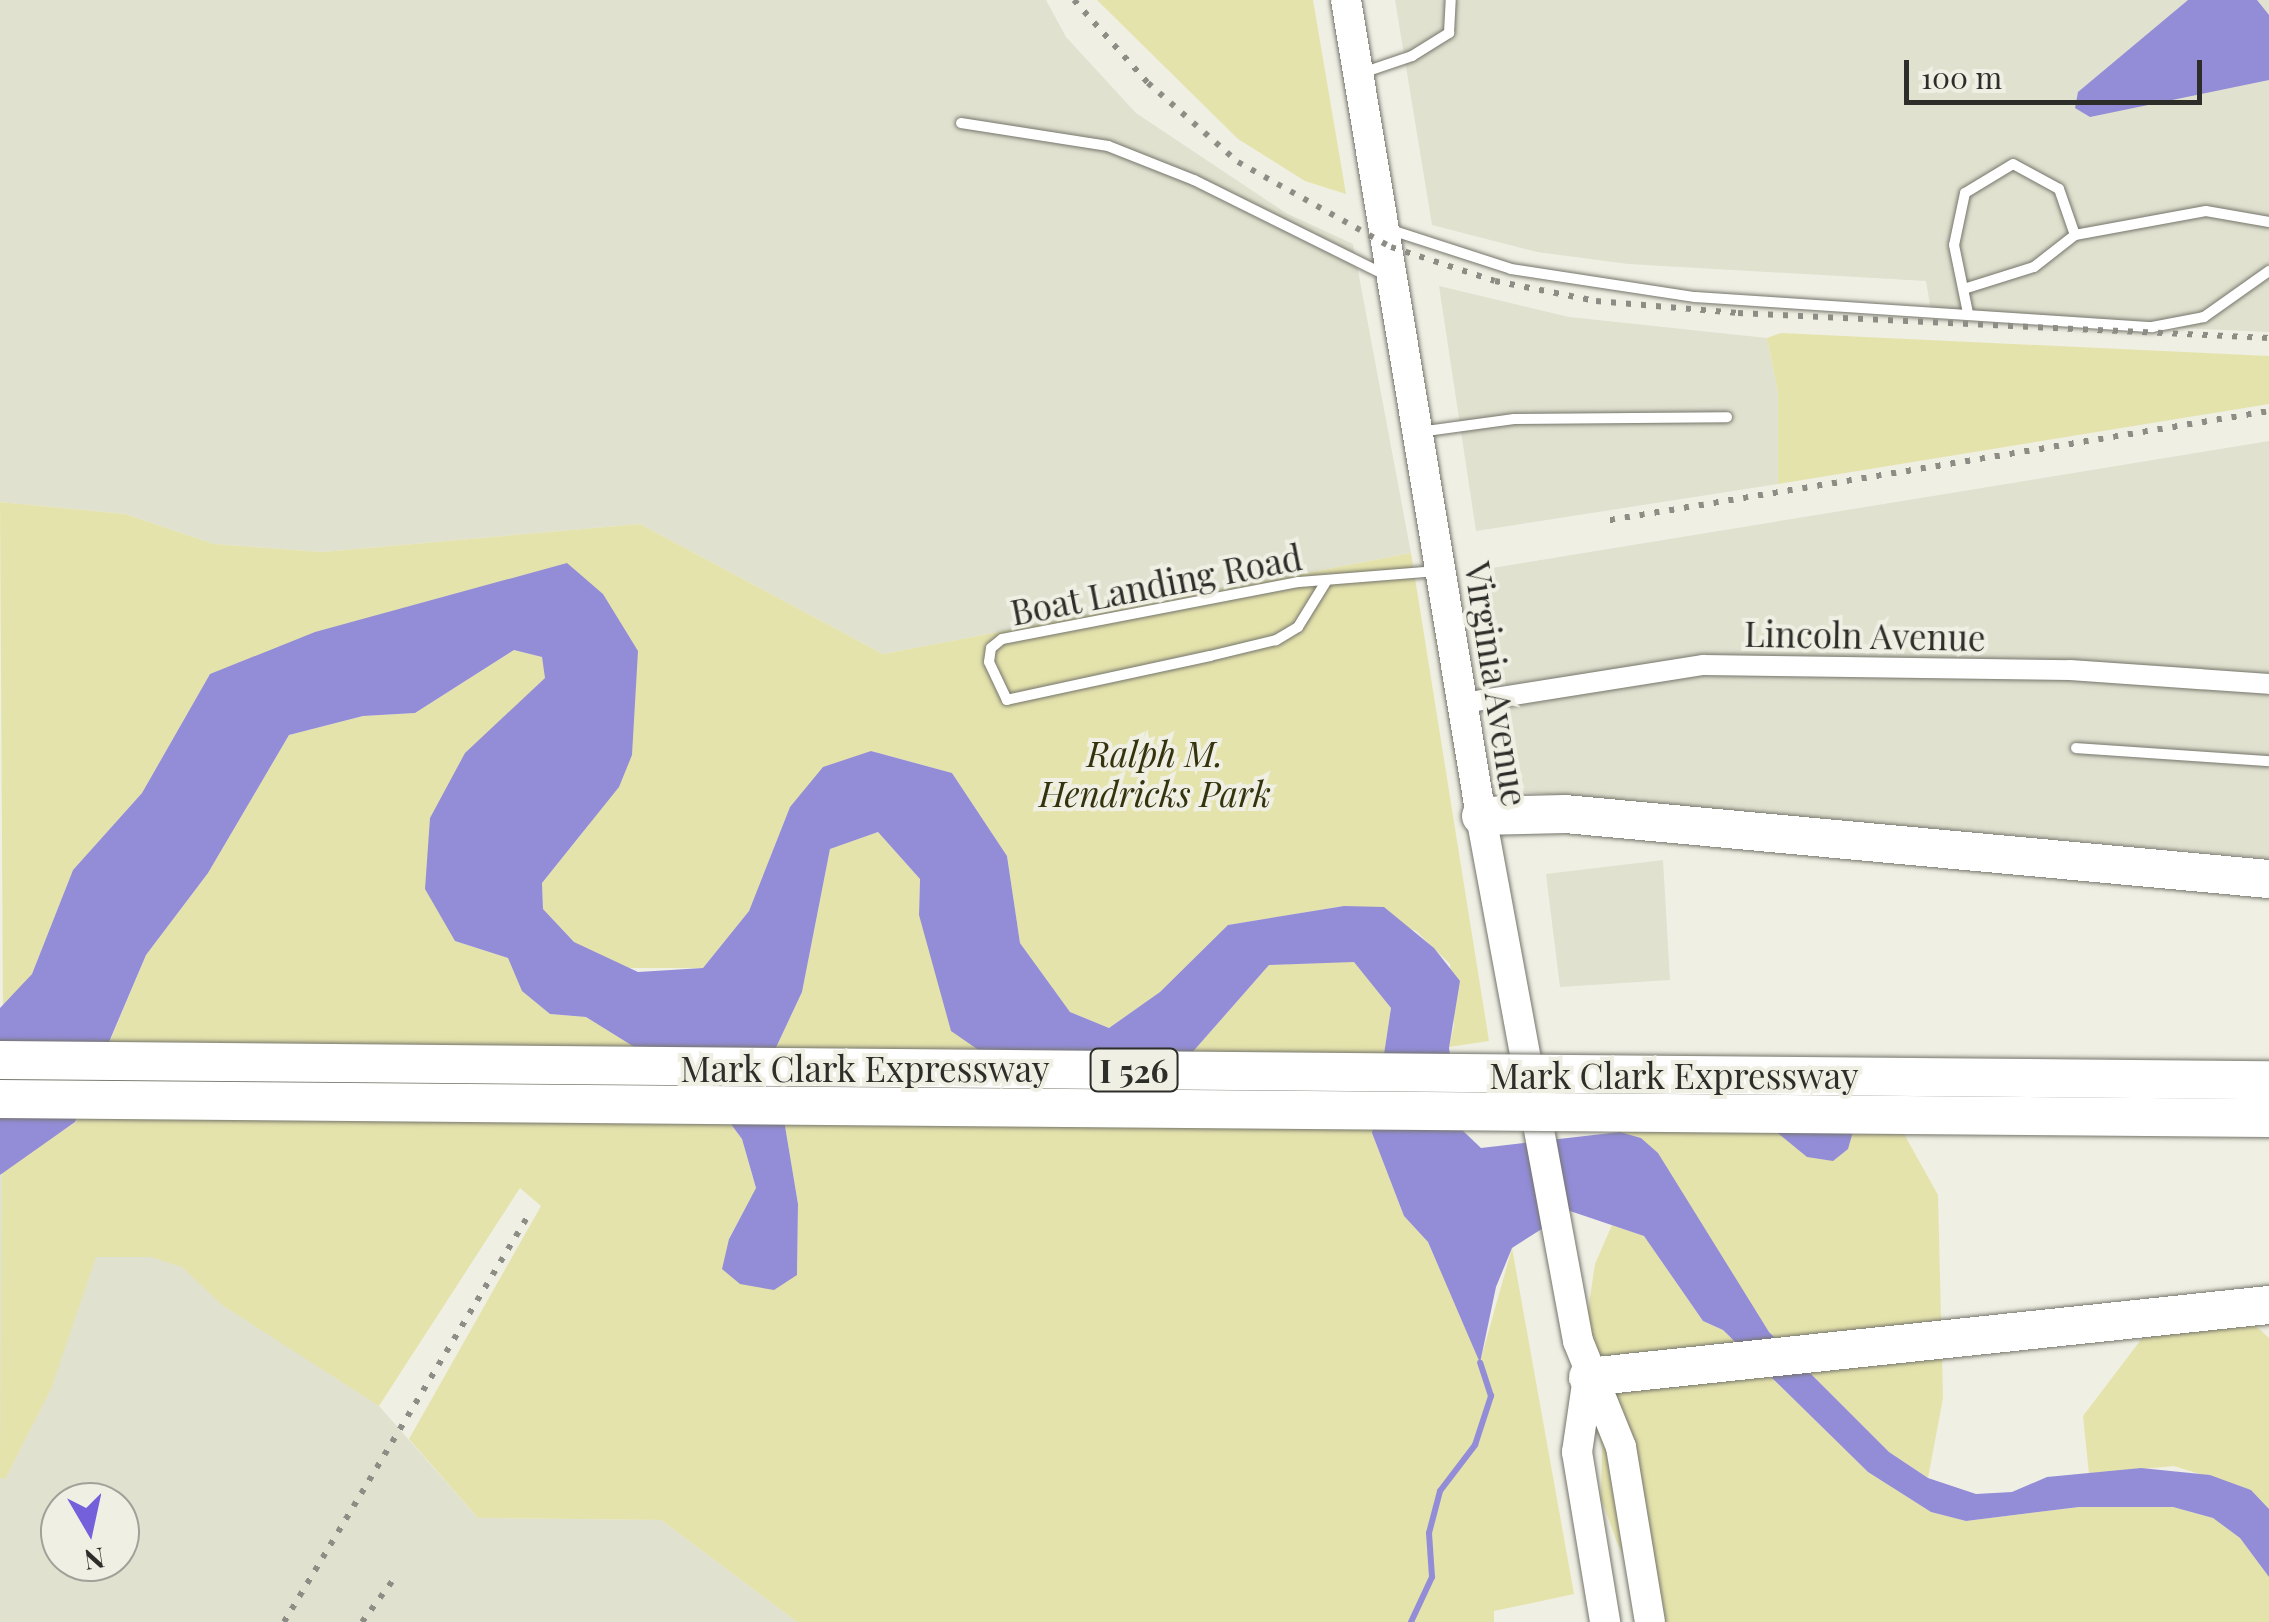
<!DOCTYPE html>
<style>
body{margin:0}
#map{position:relative;width:2269px;height:1622px;overflow:hidden;background:#efefe4;font-family:"Playfair Display",serif}
div>[style]{position:absolute}
.built>*{inset:0;background:#e1e1d0}
.green>*{inset:0;background:#e5e3ac}
.water>*{inset:0;background:#938dd8}
.stream>*{height:6px;margin:-3px;padding:0 3px;transform-origin:3px;border-radius:3px;background:#938dd8}
.roads{filter:drop-shadow(0 0 2px #75756b) drop-shadow(0 0 2px #75756b)}
.lane>*{height:10px;margin:-5px;padding:0 5px;transform-origin:5px;border-radius:5px;background:#fff}
.street>*{height:20px;margin:-10px;padding:0 10px;transform-origin:10px;border-radius:10px;background:#fff}
.secondary>*{height:30px;margin:-15px;padding:0 15px;transform-origin:15px;border-radius:15px;background:#fff}
.highway>*{height:38px;margin:-19px;padding:0 19px;transform-origin:19px;border-radius:19px;background:#fff}
.rail>*{height:6px;margin-top:-3px;transform-origin:0;background:repeating-linear-gradient(90deg,#8d8d85 0 5px,transparent 0 15px)}
.bridges{filter:drop-shadow(0 0 2px #75756b) drop-shadow(0 0 2px #75756b)}
.highway-bridge>*{height:38px;margin:-19px;padding:0 19px;transform-origin:19px;border-radius:19px;background:#fff}
span{translate:-50% -50%;white-space:nowrap;text-align:center;line-height:1.15;-webkit-text-stroke:8px #efefe4;paint-order:stroke}
.shield-label span{padding:2px 8px;background:#efefe4;border:2px solid;border-radius:8px;-webkit-text-stroke-width:0}
.shield-label{font-size:32px;color:#2d2d29;font-weight:700}
.street-label{font-size:35px;color:#2d2d29}
.park-label{font-size:35px;color:#35330e;font-style:italic}
.north{position:absolute;left:40px;top:1482px;width:100px;height:100px;box-sizing:border-box;background:#efefe4;border:2px solid #a1a199;border-radius:50%;rotate:171deg;font-size:28px;font-weight:700;line-height:40px;text-align:center;color:#2d2d29}
.north::after{content:'';display:block;margin:auto;width:35px;height:45px;background:#7460db;clip-path:polygon(50% 0,100% 100%,50% 72%,0 100%)}
.scale{position:absolute;left:1904px;top:60px;width:298px;height:45px;box-sizing:border-box;border:5px solid #2d2d29;border-top:0;padding-left:12px;font-size:30px;line-height:35px;white-space:nowrap;color:#2d2d29;-webkit-text-stroke:8px #efefe4;paint-order:stroke}
</style>
<div id="map">
<div class="built">
<div style="clip-path:polygon(0 0,1046px 0,1066px 37px,1136px 113px,1286px 213px,1353px 244px,1411px 553px,883px 654px,640px 524px,322px 552px,214px 544px,125px 514px,0 502px)"></div>
<div style="clip-path:polygon(1395px 0,2269px 0,2269px 332px,1932px 317px,1926px 281px,1628px 264px,1537px 252px,1432px 225px)"></div>
<div style="clip-path:polygon(1439px 286px,1569px 317px,1767px 338px,1778px 393px,1778px 484px,1476px 531px)"></div>
<div style="clip-path:polygon(2269px 441px,2269px 858px,1524px 792px,1486px 569px)"></div>
<div style="clip-path:polygon(1663px 860px,1670px 980px,1560px 987px,1546px 874px)"></div>
<div style="clip-path:polygon(evenodd,0 1175px,196px 1199px,478px 1518px,661px 1520px,797px 1622px,0 1622px,0 1175px,60px 1502px,120px 1502px,120px 1562px,60px 1562px,60px 1502px)"></div>
</div>
<div class="green">
<div style="clip-path:polygon(1097px 0,1313px 0,1346px 194px,1305px 181px,1238px 139px)"></div>
<div style="clip-path:polygon(1781px 333px,2269px 356px,2269px 404px,1778px 484px,1778px 393px,1767px 338px)"></div>
<div style="clip-path:polygon(0 502px,125px 514px,214px 544px,322px 552px,640px 524px,883px 654px,1411px 553px,1489px 1041px,1449px 1047px,1454px 1025px,1450px 964px,1416px 931px,1344px 906px,1229px 925px,1160px 992px,1109px 1028px,1070px 1012px,1020px 943px,1007px 856px,952px 773px,871px 751px,790px 807px,749px 911px,703px 968px,622px 968px,574px 942px,543px 909px,542px 883px,588px 826px,632px 755px,633px 716px,603px 594px,210px 674px,142px 793px,73px 870px,32px 974px,3px 1010px)"></div>
<div style="clip-path:polygon(514px 650px,542px 657px,546px 678px,465px 754px,455px 941px,508px 958px,523px 991px,550px 1014px,586px 1017px,707px 1091px,742px 1139px,756px 1189px,729px 1238px,797px 1275px,798px 1204px,773px 1054px,802px 992px,830px 849px,878px 832px,920px 879px,919px 915px,1000px 1069px,1048px 1098px,1190px 1055px,1269px 965px,1354px 961px,1391px 1008px,1372px 1133px,1404px 1216px,1428px 1242px,1480px 1362px,1512px 1248px,1574px 1594px,1494px 1611px,1494px 1622px,797px 1622px,661px 1520px,478px 1518px,409px 1439px,541px 1206px,520px 1188px,379px 1406px,222px 1305px,182px 1267px,151px 1257px,96px 1257px,51px 1389px,5px 1479px,0 1478px,2px 1170px,76px 1122px,146px 955px,208px 873px,289px 735px,363px 716px,415px 713px)"></div>
<div style="clip-path:polygon(1823px 1085px,1894px 1116px,1938px 1195px,1943px 1398px,1928px 1478px,1889px 1452px,1769px 1332px,1641px 1138px,1620px 1132px,1655px 1086px)"></div>
<div style="clip-path:polygon(1612px 1225px,1644px 1236px,1703px 1321px,1723px 1330px,1868px 1472px,1931px 1512px,1966px 1521px,2079px 1507px,2173px 1507px,2213px 1518px,2240px 1538px,2269px 1577px,2269px 1622px,1663px 1622px,1618px 1545px,1601px 1498px,1602px 1447px,1580px 1364px,1595px 1264px)"></div>
<div style="clip-path:polygon(2241px 1312px,2269px 1338px,2269px 1509px,2251px 1490px,2174px 1466px,2089px 1474px,2083px 1416px,2159px 1316px)"></div>
</div>
<div class="water">
<div style="clip-path:polygon(2188px 0,2257px 0,2269px 15px,2269px 80px,2090px 117px,2075px 108px,2078px 92px)"></div>
<div style="clip-path:polygon(567px 563px,603px 594px,638px 651px,632px 755px,619px 787px,542px 883px,543px 909px,574px 942px,638px 972px,703px 968px,749px 911px,790px 807px,823px 767px,871px 751px,952px 773px,1007px 856px,1020px 943px,1070px 1012px,1109px 1028px,1160px 992px,1228px 925px,1344px 906px,1384px 907px,1434px 948px,1460px 981px,1449px 1048px,1460px 1128px,1481px 1148px,1620px 1132px,1641px 1138px,1658px 1153px,1769px 1332px,1889px 1452px,1928px 1478px,1976px 1494px,2012px 1492px,2047px 1477px,2141px 1468px,2210px 1475px,2251px 1490px,2269px 1509px,2269px 1577px,2240px 1538px,2213px 1518px,2173px 1507px,2079px 1507px,1966px 1521px,1931px 1512px,1868px 1472px,1723px 1330px,1703px 1321px,1644px 1236px,1570px 1211px,1512px 1248px,1496px 1287px,1480px 1363px,1428px 1242px,1404px 1216px,1372px 1133px,1391px 1008px,1354px 962px,1269px 965px,1190px 1055px,1177px 1116px,1048px 1098px,951px 1031px,919px 915px,920px 879px,878px 832px,830px 849px,802px 992px,773px 1054px,798px 1204px,797px 1275px,774px 1290px,740px 1284px,722px 1269px,729px 1239px,756px 1188px,742px 1139px,707px 1092px,586px 1017px,550px 1014px,522px 991px,508px 958px,455px 941px,425px 889px,430px 818px,465px 753px,545px 678px,542px 657px,514px 650px,415px 713px,363px 716px,289px 735px,208px 873px,146px 955px,75px 1122px,0 1175px,0 1008px,32px 974px,73px 870px,142px 793px,210px 674px,315px 632px)"></div>
<div style="clip-path:polygon(1719px 1085px,1795px 1093px,1839px 1112px,1854px 1128px,1848px 1149px,1833px 1161px,1807px 1157px)"></div>
</div>
<div class="stream">
<div style="left:1411px;top:1622px;width:50px;rotate:-65deg"></div>
<div style="left:1432px;top:1577px;width:44px;rotate:-93.9deg"></div>
<div style="left:1429px;top:1533px;width:43px;rotate:-75.3deg"></div>
<div style="left:1440px;top:1491px;width:58px;rotate:-52.7deg"></div>
<div style="left:1475px;top:1445px;width:52px;rotate:-71.9deg"></div>
<div style="left:1491px;top:1396px;width:35px;rotate:-108deg"></div>
</div>
<div class="roads">
<div class="lane">
<div style="left:1362px;top:73px;width:53px;rotate:-18.8deg"></div>
<div style="left:1412px;top:56px;width:44px;rotate:-31.9deg"></div>
<div style="left:1449px;top:33px;width:33px;rotate:-87deg"></div>
<div style="left:961px;top:123px;width:149px;rotate:8.9deg"></div>
<div style="left:1108px;top:146px;width:92px;rotate:21.6deg"></div>
<div style="left:1194px;top:180px;width:213px;rotate:26.4deg"></div>
<div style="left:1388px;top:229px;width:129px;rotate:18deg"></div>
<div style="left:1511px;top:269px;width:186px;rotate:8.7deg"></div>
<div style="left:1695px;top:297px;width:458px;rotate:3.8deg"></div>
<div style="left:2152px;top:327px;width:53px;rotate:-10.9deg"></div>
<div style="left:2204px;top:317px;width:80px;rotate:-35.3deg"></div>
<div style="left:2075px;top:235px;width:133px;rotate:-10.4deg"></div>
<div style="left:2206px;top:211px;width:64px;rotate:9.9deg"></div>
<div style="left:1967px;top:288px;width:70px;rotate:-17.4deg"></div>
<div style="left:2034px;top:267px;width:52px;rotate:-38deg"></div>
<div style="left:2075px;top:235px;width:49px;rotate:-109.2deg"></div>
<div style="left:2059px;top:189px;width:52px;rotate:-151.5deg"></div>
<div style="left:2013px;top:164px;width:56px;rotate:148.9deg"></div>
<div style="left:1965px;top:193px;width:53px;rotate:101.9deg"></div>
<div style="left:1954px;top:245px;width:69px;rotate:78.4deg"></div>
<div style="left:1419px;top:432px;width:96px;rotate:-7.8deg"></div>
<div style="left:1514px;top:419px;width:213px;rotate:-0.5deg"></div>
<div style="left:1327px;top:580px;width:55px;rotate:121.7deg"></div>
<div style="left:1298px;top:627px;width:26px;rotate:149deg"></div>
<div style="left:1276px;top:640px;width:68px;rotate:166.4deg"></div>
<div style="left:1210px;top:656px;width:208px;rotate:167.8deg"></div>
<div style="left:1007px;top:700px;width:42px;rotate:-115.3deg"></div>
<div style="left:989px;top:662px;width:14px;rotate:-82deg"></div>
<div style="left:991px;top:648px;width:14px;rotate:-39deg"></div>
<div style="left:1002px;top:639px;width:301px;rotate:-10.9deg"></div>
<div style="left:1298px;top:582px;width:141px;rotate:-4.5deg"></div>
<div style="left:2076px;top:748px;width:193px;rotate:3.9deg"></div>
</div>
<div class="street">
<div style="left:1463px;top:703px;width:243px;rotate:-9deg"></div>
<div style="left:1703px;top:665px;width:367px;rotate:0.8deg"></div>
<div style="left:2070px;top:670px;width:199px;rotate:4deg"></div>
</div>
<div class="secondary">
<div style="left:1346px;top:0;width:827px;rotate:80.61deg"></div>
<div style="left:1481px;top:816px;width:534px;rotate:79.53deg"></div>
<div style="left:1578px;top:1341px;width:114px;rotate:67.9deg"></div>
<div style="left:1621px;top:1447px;width:177px;rotate:80.6deg"></div>
<div style="left:1588px;top:1377px;width:76px;rotate:98.3deg"></div>
<div style="left:1577px;top:1452px;width:172px;rotate:80.6deg"></div>
</div>
<div class="highway">
<div style="left:1481px;top:816px;width:84px;rotate:-1.4deg"></div>
<div style="left:1565px;top:814px;width:707px;rotate:5.28deg"></div>
<div style="left:1588px;top:1377px;width:685px;rotate:-6.04deg"></div>
</div>
</div>
<div class="rail">
<div style="left:1074px;top:0;width:111px;rotate:48.3deg"></div>
<div style="left:1148px;top:83px;width:120px;rotate:41.3deg"></div>
<div style="left:1238px;top:162px;width:175px;rotate:29.1deg"></div>
<div style="left:1391px;top:247px;width:109px;rotate:18.1deg"></div>
<div style="left:1495px;top:281px;width:103px;rotate:11.2deg"></div>
<div style="left:1596px;top:301px;width:143px;rotate:4.8deg"></div>
<div style="left:1738px;top:313px;width:532px;rotate:2.7deg"></div>
<div style="left:1610px;top:520px;width:668px;rotate:-9.39deg"></div>
<div style="left:284px;top:1622px;width:476px;rotate:-59deg"></div>
<div style="left:362px;top:1622px;width:57px;rotate:-53.5deg"></div>
</div>
<div class="bridges">
<div class="highway-bridge">
<div style="left:0;top:1060px;width:2269px;rotate:0.51deg"></div>
<div style="left:0;top:1099px;width:2269px;rotate:0.48deg"></div>
</div>
</div>
<div class="shield-label">
<span style="left:1134px;top:1070px">I 526</span>
</div>
<div class="street-label">
<span style="left:1156px;top:584px;rotate:-11deg">Boat Landing Road</span>
<span style="left:1865px;top:635px;rotate:1deg">Lincoln Avenue</span>
<span style="left:1497px;top:684px;rotate:81deg">Virginia Avenue</span>
<span style="left:865px;top:1068px">Mark Clark Expressway</span>
<span style="left:1674px;top:1075px">Mark Clark Expressway</span>
</div>
<div class="park-label">
<span style="left:1155px;top:773px">Ralph M.<br>Hendricks Park</span>
</div>
<div class="north">N</div>
<div class="scale">100 m</div>
</div>
